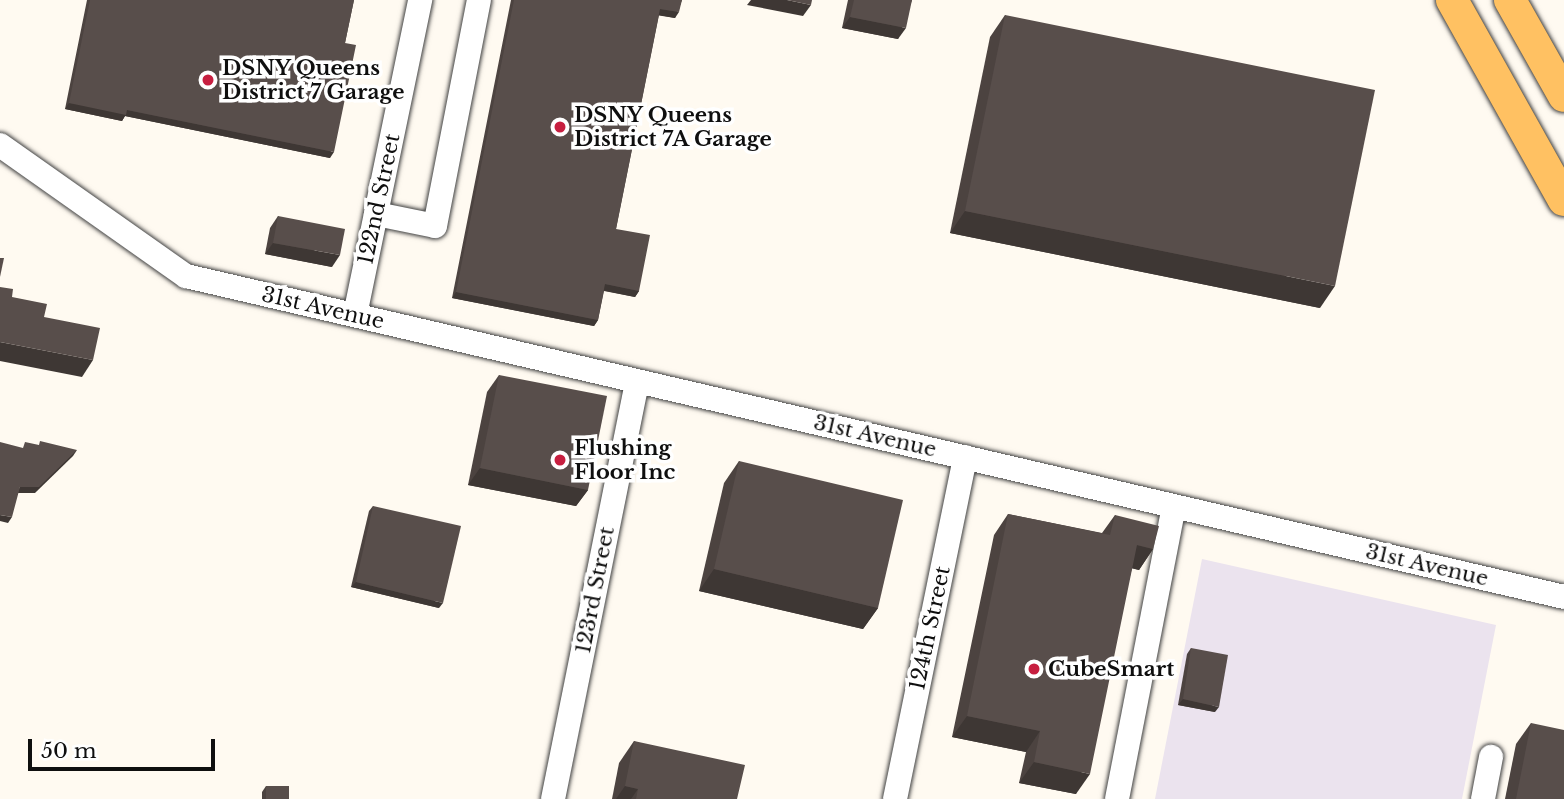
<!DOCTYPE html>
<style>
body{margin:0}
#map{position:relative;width:1564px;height:799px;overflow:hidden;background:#fffaf1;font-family:"Libre Baskerville",serif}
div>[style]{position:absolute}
.industrial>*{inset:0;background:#ebe3ee}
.roads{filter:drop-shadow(0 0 2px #424242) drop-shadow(0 0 2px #424242)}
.minor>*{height:24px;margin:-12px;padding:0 12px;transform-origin:12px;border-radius:12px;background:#fff}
.major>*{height:32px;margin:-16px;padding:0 16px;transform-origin:16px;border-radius:16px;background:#ffc162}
.wall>*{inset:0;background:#4c4340}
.shaded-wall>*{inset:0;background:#3e3734}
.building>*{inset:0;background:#584e4b}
.dots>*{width:19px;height:19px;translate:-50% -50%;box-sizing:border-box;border:4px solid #fff;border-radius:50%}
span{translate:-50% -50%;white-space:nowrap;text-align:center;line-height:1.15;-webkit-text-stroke:7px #fff;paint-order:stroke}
.poi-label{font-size:21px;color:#0f0f0f;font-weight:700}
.left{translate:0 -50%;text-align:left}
.street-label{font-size:21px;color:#0f0f0f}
.scale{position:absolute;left:28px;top:739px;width:187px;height:32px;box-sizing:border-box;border:4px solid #0f0f0f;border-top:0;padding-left:9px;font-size:21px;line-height:24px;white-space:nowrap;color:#0f0f0f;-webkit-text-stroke:5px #fff;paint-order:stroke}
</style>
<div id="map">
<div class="industrial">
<div style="clip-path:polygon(1202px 559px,1496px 625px,1462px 799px,1155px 799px)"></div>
</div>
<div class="roads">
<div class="minor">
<div style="left:0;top:145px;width:228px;rotate:35.2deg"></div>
<div style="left:186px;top:276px;width:1415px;rotate:13.11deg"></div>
<div style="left:376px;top:214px;width:60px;rotate:11.5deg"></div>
<div style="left:435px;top:226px;width:230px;rotate:-79deg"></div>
<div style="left:355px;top:315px;width:322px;rotate:-78.3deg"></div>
<div style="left:553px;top:799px;width:426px;rotate:-78.6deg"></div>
<div style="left:895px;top:799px;width:349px;rotate:-78.4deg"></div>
<div style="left:1117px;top:799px;width:298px;rotate:-79deg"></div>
<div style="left:1483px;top:799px;width:43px;rotate:-79.2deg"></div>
</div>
<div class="major">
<div style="left:1452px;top:0;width:229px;rotate:60.8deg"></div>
<div style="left:1510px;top:0;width:110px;rotate:60.6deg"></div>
</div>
</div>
<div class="wall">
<div style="clip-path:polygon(87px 0,354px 0,345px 43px,330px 158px,125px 116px,122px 121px,65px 109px)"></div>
<div style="clip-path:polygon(511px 0,682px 0,675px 18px,659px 15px,616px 229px,639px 291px,635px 297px,604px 291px,598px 320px,594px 326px,452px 298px)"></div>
<div style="clip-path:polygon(848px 0,912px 0,898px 39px,842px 28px)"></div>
<div style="clip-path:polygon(1005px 15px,1320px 308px,950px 233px,990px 37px)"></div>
<div style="clip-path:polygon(278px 216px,332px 267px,265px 254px,270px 228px)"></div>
<div style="clip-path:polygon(499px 375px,588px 490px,576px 506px,468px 485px,487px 392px)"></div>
<div style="clip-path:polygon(739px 461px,878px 608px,863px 629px,699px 591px,724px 483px)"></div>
<div style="clip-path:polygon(373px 506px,439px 608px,351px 587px,369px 511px)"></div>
<div style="clip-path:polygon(1008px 514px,1102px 533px,1115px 515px,1153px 549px,1139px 570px,1132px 568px,1076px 794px,1019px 783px,1026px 752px,952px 737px,994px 535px)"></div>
<div style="clip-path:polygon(1191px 648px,1215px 712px,1178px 705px,1187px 654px)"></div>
<div style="clip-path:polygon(1531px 723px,1564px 799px,1505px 799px,1516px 744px)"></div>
<div style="clip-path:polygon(634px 741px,737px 799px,612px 799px,619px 763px)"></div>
<div style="clip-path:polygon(266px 786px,289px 799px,262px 799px,262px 792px)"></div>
</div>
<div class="shaded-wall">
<div style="clip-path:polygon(751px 0,787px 0,811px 5px,803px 16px,747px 5px)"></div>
<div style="clip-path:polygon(660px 9px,679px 12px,675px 18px,656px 15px)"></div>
<div style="clip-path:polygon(850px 17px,906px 28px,898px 39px,842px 28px)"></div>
<div style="clip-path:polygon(69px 103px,127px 110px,334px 152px,330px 158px,125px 116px,122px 121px,65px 109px)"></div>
<div style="clip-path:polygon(965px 211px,1335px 286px,1320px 308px,950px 233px)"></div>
<div style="clip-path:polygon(273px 243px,340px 255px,332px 267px,265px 254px)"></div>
<div style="clip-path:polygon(605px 284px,639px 291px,635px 297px,601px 290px)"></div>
<div style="clip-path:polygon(456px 292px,598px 320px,594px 326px,452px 298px)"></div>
<div style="clip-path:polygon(0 342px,93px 360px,82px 377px,0 361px)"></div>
<div style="clip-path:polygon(77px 450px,73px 456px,35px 493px,16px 493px,20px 487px)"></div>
<div style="clip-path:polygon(480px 468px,588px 490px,576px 506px,468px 485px)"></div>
<div style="clip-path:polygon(0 515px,12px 517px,8px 523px,0 521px)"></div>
<div style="clip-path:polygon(1137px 545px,1153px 549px,1139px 570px,1122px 566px)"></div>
<div style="clip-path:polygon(714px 569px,878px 608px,863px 629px,699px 591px)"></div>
<div style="clip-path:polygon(356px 582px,443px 603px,439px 608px,351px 587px)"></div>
<div style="clip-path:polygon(1183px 699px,1219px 707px,1215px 712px,1178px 705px)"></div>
<div style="clip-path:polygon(967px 716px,1040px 731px,1026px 752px,952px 737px)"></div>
<div style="clip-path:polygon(1034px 762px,1090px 774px,1076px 794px,1019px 783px)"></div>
<div style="clip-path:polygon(625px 786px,638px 789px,631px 799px,616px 799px)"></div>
</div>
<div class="building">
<div style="clip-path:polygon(90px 0,354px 0,345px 43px,356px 45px,334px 152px,127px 110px,126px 115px,69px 103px)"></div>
<div style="clip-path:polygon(514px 0,682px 0,679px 12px,660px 9px,616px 229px,650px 235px,639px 291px,605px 284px,598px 320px,456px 292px)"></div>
<div style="clip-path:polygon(787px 0,812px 0,811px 5px)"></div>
<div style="clip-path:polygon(854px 0,912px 0,906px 28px,850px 17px)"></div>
<div style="clip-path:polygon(1005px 15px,1375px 90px,1335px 286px,965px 211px)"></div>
<div style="clip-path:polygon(278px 216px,345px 229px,340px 255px,273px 243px)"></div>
<div style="clip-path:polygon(0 258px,4px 258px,0 277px)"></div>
<div style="clip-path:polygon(0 287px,13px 289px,12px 297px,47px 304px,44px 317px,100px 328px,93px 360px,0 342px)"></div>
<div style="clip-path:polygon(499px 375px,607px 396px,588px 490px,480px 468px)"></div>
<div style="clip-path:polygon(40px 441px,77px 450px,39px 487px,20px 487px,12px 517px,0 515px,0 442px,23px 448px,25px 442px,39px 445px)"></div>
<div style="clip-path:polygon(739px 461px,903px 500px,878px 608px,714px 569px)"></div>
<div style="clip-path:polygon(373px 506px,461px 526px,443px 603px,356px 582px)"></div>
<div style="clip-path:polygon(1008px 514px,1110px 535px,1115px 515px,1159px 526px,1153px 549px,1137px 545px,1090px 774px,1034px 762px,1040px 731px,967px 716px)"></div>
<div style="clip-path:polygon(1191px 648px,1228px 655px,1219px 707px,1183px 699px)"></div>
<div style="clip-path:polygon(1531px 723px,1564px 730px,1564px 799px,1516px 799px)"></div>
<div style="clip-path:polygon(634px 741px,745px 765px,737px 799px,636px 799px,638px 789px,625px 786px)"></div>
<div style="clip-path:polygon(266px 786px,289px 786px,289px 799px,266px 799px)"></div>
</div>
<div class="dots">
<div style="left:208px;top:80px;background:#c71f40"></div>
<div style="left:560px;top:127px;background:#c71f40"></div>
<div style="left:560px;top:460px;background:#c71f40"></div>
<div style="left:1034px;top:669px;background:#c71f40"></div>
</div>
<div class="poi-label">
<span class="left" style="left:222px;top:80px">DSNY Queens<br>District 7 Garage</span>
<span class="left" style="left:574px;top:127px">DSNY Queens<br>District 7A Garage</span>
<span class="left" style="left:574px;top:460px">Flushing<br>Floor Inc</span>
<span class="left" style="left:1048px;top:669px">CubeSmart</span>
</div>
<div class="street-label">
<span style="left:379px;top:199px;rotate:-78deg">122nd Street</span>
<span style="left:323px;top:308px;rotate:13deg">31st Avenue</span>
<span style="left:875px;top:436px;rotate:13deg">31st Avenue</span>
<span style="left:1427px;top:565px;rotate:13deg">31st Avenue</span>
<span style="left:595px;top:590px;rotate:-79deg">123rd Street</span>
<span style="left:930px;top:628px;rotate:-78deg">124th Street</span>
</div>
<div class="scale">50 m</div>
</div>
